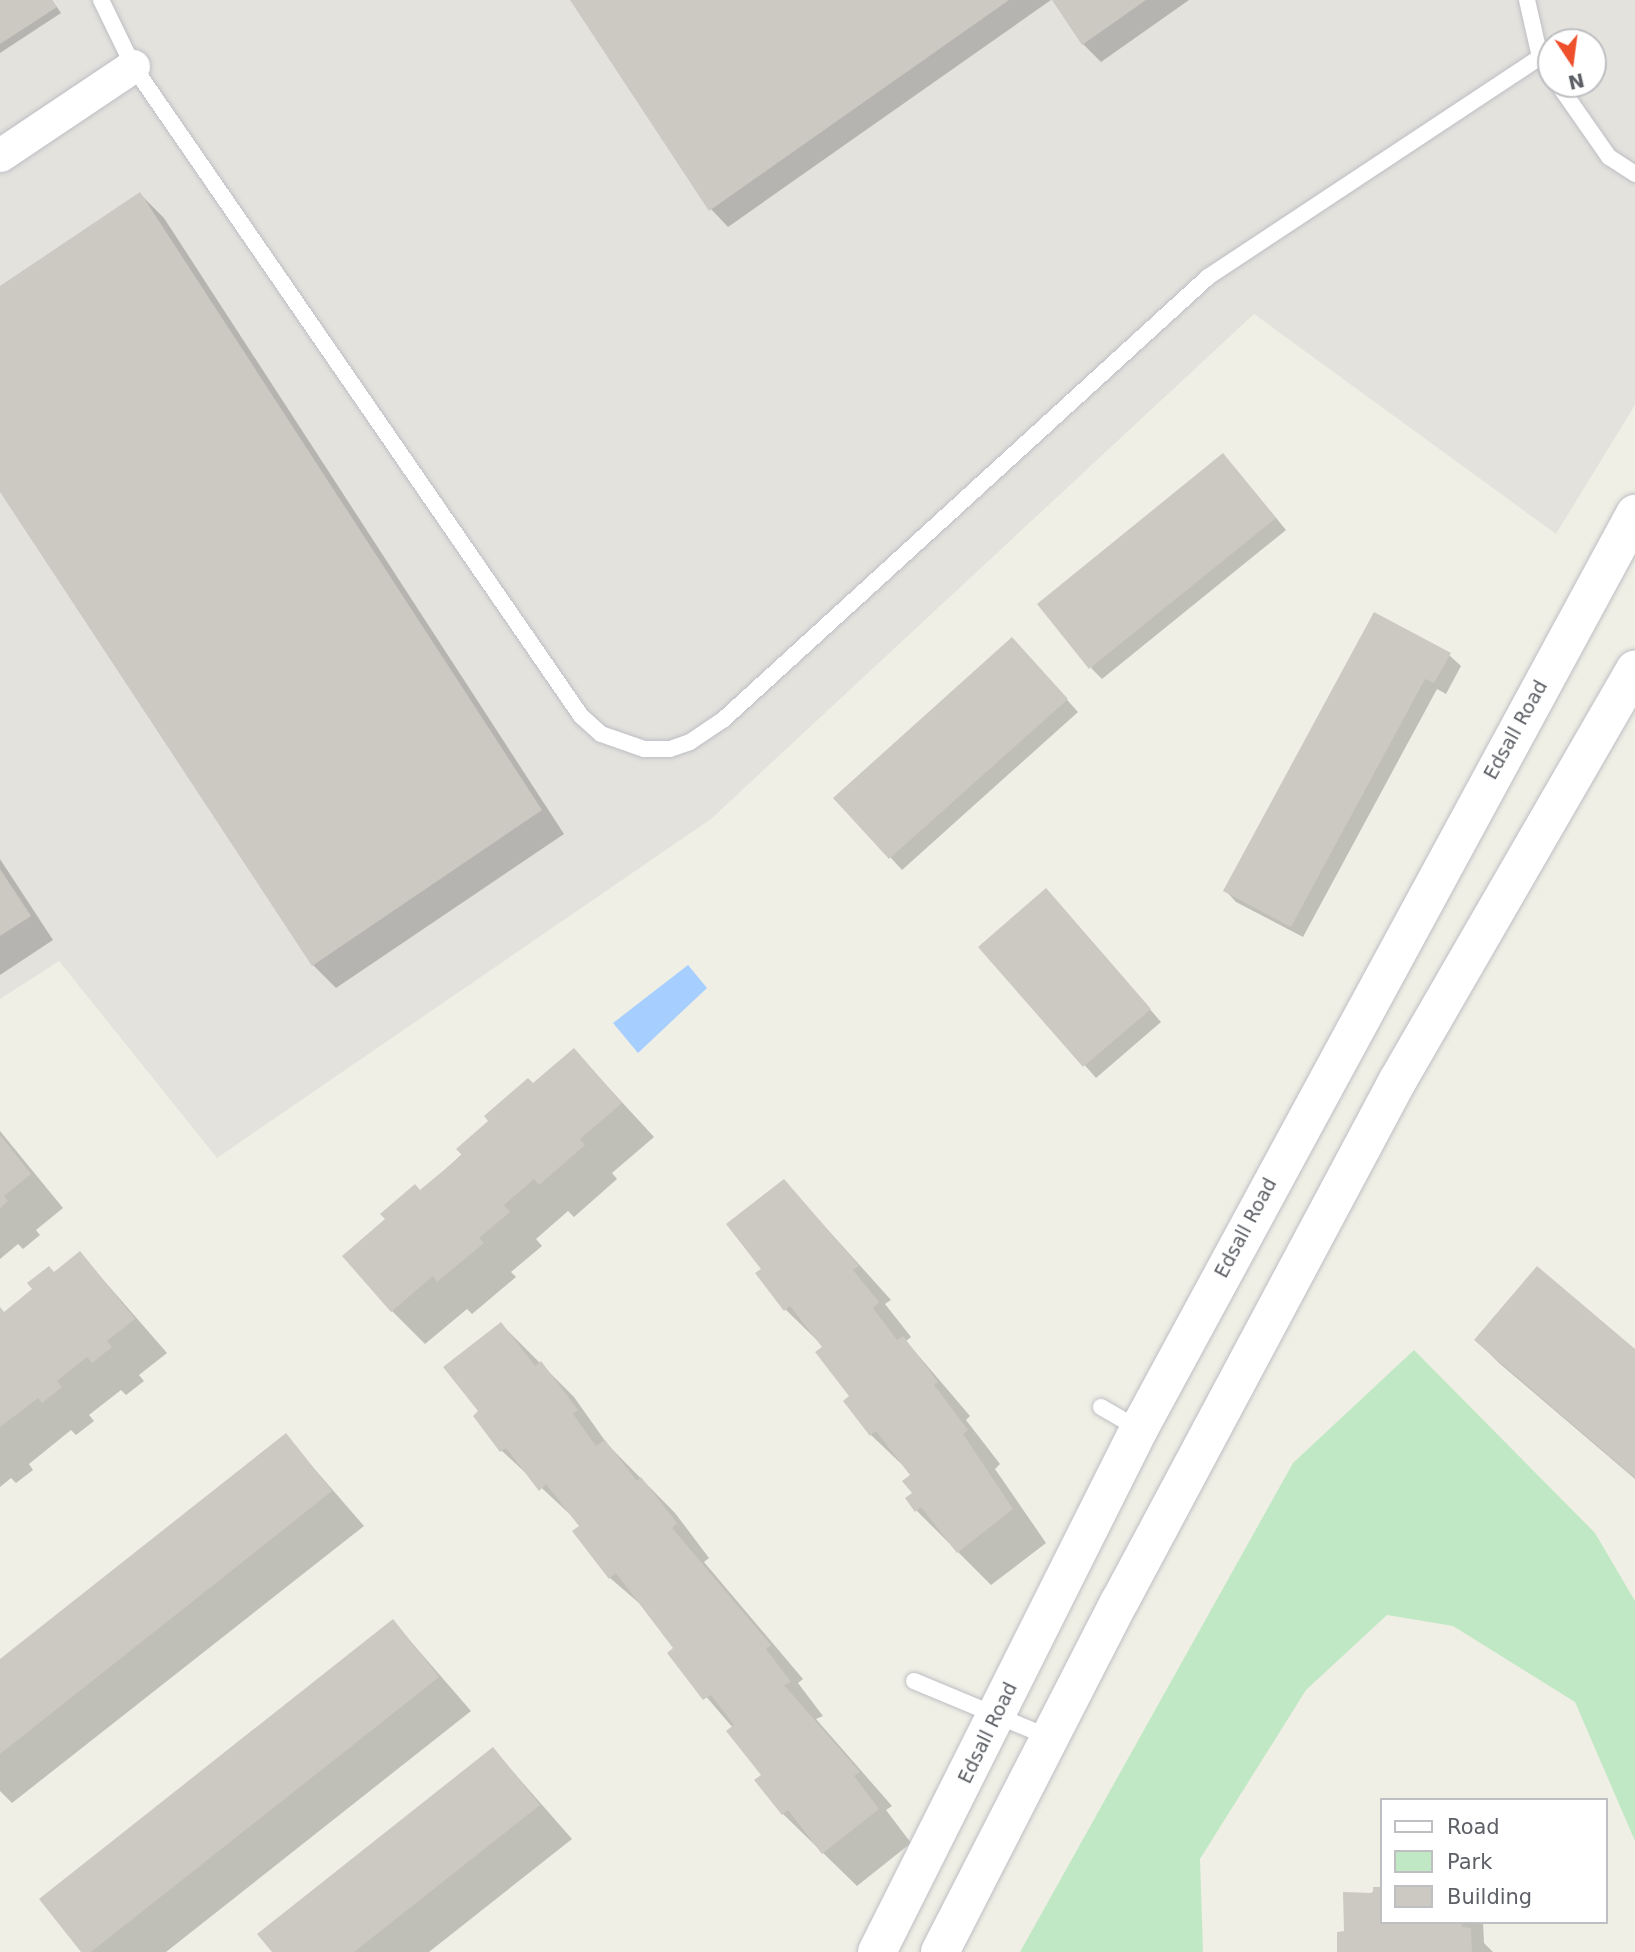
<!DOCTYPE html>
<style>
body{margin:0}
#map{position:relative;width:1635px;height:1952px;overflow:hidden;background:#f0efe5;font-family:"DejaVu Sans",sans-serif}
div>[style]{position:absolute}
.industrial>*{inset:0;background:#e4e2dd}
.green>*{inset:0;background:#c1e8c5}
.water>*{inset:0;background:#a6cfff}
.shadow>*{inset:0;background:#0003}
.building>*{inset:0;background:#cbc9c2}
.roads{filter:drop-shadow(0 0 2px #bdbec4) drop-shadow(0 0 2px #bdbec4)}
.service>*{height:16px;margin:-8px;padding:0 8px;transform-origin:8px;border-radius:8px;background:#fff}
.minor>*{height:33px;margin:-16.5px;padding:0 16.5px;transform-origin:16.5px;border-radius:16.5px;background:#fff}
.secondary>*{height:38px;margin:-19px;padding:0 19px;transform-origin:19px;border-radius:19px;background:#fff}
span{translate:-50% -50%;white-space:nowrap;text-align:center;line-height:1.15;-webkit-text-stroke:5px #fff;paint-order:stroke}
.street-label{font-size:19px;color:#5d6066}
.legend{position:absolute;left:1380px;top:1798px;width:228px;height:126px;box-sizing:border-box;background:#fff;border:2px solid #bebfc2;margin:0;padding:9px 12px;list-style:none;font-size:21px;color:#5d6066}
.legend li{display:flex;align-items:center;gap:14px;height:35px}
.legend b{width:35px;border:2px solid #bebfc2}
.north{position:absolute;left:1537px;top:28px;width:70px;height:70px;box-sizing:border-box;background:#fff;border:2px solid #bebfc2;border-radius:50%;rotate:167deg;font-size:19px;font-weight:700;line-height:28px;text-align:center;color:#5d6066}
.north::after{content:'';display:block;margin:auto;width:24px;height:32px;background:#ef502c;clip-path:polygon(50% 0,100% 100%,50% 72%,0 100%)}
</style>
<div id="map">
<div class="industrial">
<div style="clip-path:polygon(evenodd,0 0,1635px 0,1635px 405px,1556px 534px,1254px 314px,711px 819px,217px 1158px,59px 961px,0 999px,0 0,1551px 42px,1593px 42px,1593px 84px,1551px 84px,1551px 42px)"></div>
</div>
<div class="green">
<div style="clip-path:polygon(1414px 1350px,1595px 1533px,1635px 1601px,1635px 1841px,1575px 1702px,1453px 1626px,1387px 1615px,1306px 1690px,1200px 1859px,1203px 1952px,1020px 1952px,1293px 1463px)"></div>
</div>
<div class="water">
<div style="clip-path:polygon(688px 965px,707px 988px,638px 1053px,613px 1023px)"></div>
</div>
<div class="shadow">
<div style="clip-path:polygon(0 0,52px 0,61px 13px,0 53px)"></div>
<div style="clip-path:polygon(573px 0,1051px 0,728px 227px,711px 209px)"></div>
<div style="clip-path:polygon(1054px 0,1189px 0,1101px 62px,1083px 44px)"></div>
<div style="clip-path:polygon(140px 194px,164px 218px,564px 834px,336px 988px,313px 965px,0 489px,0 288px)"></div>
<div style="clip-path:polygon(1234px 467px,1286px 530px,1102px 679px,1091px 668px)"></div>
<div style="clip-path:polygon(1374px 614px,1449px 655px,1461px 666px,1446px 694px,1437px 689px,1303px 937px,1236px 902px,1225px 890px)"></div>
<div style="clip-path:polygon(1023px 651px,1078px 712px,902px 870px,836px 798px)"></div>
<div style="clip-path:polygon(0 859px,53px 940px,0 975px)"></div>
<div style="clip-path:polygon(1057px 902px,1161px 1022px,1096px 1078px,981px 947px)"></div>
<div style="clip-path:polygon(574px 1050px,654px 1137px,612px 1173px,617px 1179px,574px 1217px,568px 1211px,536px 1239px,542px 1246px,511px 1272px,516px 1277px,472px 1314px,467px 1309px,425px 1344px,392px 1311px,421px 1192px)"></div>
<div style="clip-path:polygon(0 1131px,63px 1208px,36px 1230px,40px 1235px,23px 1249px,18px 1244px,0 1259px)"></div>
<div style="clip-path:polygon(784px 1181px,891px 1300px,885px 1304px,911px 1337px,906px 1341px,970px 1416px,966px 1420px,1000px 1464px,995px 1469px,1046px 1543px,991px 1585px,917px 1511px,913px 1475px,871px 1435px,824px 1347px,785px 1309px,763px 1269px)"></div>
<div style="clip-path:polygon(80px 1253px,167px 1353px,139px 1375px,144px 1381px,126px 1395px,121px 1390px,89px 1415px,94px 1421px,76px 1435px,71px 1430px,29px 1464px,33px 1470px,16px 1483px,11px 1478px,0 1487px,0 1310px,4px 1314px)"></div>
<div style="clip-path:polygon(501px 1324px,574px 1397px,608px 1445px,675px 1513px,709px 1558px,704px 1562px,803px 1679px,798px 1683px,823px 1716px,816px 1719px,892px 1806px,886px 1810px,911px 1843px,857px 1886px,783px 1814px,756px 1780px,763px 1775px,733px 1728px,669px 1653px,675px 1648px,646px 1609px,610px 1578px,576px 1520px,502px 1451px,475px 1416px,480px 1412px)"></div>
<div style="clip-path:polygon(1476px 1340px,1635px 1352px,1635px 1479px,1499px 1363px)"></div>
<div style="clip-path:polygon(285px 1435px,364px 1526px,12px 1803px,0 1791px,0 1661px)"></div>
<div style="clip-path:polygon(393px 1621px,471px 1711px,166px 1952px,84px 1952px)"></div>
<div style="clip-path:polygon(493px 1749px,572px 1839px,429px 1952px,274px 1952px)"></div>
<div style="clip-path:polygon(1374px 1889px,1381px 1889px,1381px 1922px,1483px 1922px,1484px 1943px,1493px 1952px,1339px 1952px)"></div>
</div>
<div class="building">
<div style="clip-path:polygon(0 0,52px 0,57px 7px,0 44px)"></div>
<div style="clip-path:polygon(570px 0,1009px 0,709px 211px)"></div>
<div style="clip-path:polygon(1052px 0,1146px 0,1082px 45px)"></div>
<div style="clip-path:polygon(140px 192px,542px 810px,312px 966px,0 492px,0 286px)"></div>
<div style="clip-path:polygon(1223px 453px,1276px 518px,1089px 669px,1037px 604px)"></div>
<div style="clip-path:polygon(1374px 612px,1451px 653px,1434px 683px,1425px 679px,1291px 927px,1223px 891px)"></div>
<div style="clip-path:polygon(1012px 637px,1068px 699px,889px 859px,833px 798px)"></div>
<div style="clip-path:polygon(0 869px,31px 916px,0 936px)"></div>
<div style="clip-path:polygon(1046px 888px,1151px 1009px,1083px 1067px,978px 947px)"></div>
<div style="clip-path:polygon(574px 1048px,622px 1103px,580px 1139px,585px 1145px,539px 1185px,534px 1179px,504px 1205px,510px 1212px,479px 1238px,484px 1243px,437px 1282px,433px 1276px,391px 1312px,342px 1256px,385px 1219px,380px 1214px,415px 1184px,420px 1190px,462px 1155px,456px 1149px,488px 1121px,484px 1116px,528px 1078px,533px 1083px)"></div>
<div style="clip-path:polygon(0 1135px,31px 1174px,4px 1196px,8px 1201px,0 1208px)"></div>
<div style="clip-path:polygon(784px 1179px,859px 1266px,853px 1270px,879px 1302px,873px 1308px,897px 1340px,903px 1336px,938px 1382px,934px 1385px,968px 1430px,963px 1434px,1013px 1509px,957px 1553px,921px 1507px,915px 1512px,905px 1498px,912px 1493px,902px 1481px,910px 1475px,876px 1431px,870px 1436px,843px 1401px,849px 1396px,815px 1352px,822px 1347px,790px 1306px,784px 1311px,755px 1273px,761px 1269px,726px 1224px)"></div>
<div style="clip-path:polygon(80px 1251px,135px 1319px,107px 1341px,112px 1347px,92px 1363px,87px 1357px,57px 1381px,62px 1387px,42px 1403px,38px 1398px,0 1427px,0 1307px,4px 1312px,32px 1289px,27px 1283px,49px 1266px,54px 1272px)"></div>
<div style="clip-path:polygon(1537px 1266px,1635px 1349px,1635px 1478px,1474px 1340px)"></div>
<div style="clip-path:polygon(501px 1322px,535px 1366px,541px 1361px,578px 1410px,573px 1414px,596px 1446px,605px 1440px,637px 1481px,641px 1477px,677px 1523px,672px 1528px,771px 1645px,766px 1649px,791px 1682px,784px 1685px,860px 1772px,854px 1776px,879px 1809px,822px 1854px,788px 1810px,782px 1815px,754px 1780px,761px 1775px,726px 1731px,734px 1725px,711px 1695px,703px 1700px,667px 1653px,673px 1648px,616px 1573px,609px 1579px,572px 1531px,579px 1526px,546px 1484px,539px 1491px,506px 1448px,500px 1452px,473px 1416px,478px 1411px,443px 1367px)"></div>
<div style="clip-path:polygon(286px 1433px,332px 1491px,0 1754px,0 1659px)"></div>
<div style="clip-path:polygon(393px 1619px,439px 1677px,91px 1952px,81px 1952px,39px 1899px)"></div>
<div style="clip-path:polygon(493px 1747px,540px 1805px,354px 1952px,272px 1952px,257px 1934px)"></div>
<div style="clip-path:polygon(1373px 1887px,1381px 1887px,1381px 1922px,1461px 1922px,1462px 1927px,1471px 1928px,1472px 1952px,1337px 1952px,1337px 1932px,1344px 1931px,1343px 1892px,1373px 1893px)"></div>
</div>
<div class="roads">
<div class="service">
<div style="left:101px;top:0;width:73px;rotate:64.1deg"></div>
<div style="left:133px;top:66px;width:789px;rotate:55.42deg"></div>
<div style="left:581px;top:716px;width:27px;rotate:42deg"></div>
<div style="left:601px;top:734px;width:46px;rotate:19.2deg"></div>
<div style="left:644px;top:749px;width:26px"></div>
<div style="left:670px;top:749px;width:21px;rotate:-19deg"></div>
<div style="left:690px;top:742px;width:41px;rotate:-34.1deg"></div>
<div style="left:724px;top:719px;width:655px;rotate:-42.4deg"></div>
<div style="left:1208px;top:277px;width:398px;rotate:-33.5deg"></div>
<div style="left:1527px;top:0;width:58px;rotate:77.2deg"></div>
<div style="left:1540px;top:57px;width:19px;rotate:55deg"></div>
<div style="left:1558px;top:84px;width:89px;rotate:55.1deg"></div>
<div style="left:1609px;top:157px;width:31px;rotate:33deg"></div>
<div style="left:1101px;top:1407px;width:44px;rotate:30.1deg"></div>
<div style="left:914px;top:1681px;width:148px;rotate:22.6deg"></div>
</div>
<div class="minor">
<div style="left:0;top:155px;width:160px;rotate:-33.8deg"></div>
</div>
<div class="secondary">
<div style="left:877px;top:1952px;width:585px;rotate:-63.39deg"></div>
<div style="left:1139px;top:1429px;width:1041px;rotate:-61.54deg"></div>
<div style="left:940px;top:1952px;width:394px;rotate:-62.9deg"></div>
<div style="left:1120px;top:1601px;width:591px;rotate:-61.92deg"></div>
<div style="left:1398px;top:1080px;width:474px;rotate:-60deg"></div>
</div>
</div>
<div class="street-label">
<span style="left:1516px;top:730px;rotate:-61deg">Edsall Road</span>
<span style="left:1246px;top:1228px;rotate:-62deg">Edsall Road</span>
<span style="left:988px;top:1733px;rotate:-64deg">Edsall Road</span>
</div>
<ul class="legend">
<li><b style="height:9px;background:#fff"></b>Road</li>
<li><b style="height:19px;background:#c1e8c5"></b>Park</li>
<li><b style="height:19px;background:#cbc9c2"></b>Building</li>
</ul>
<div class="north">N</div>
</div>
